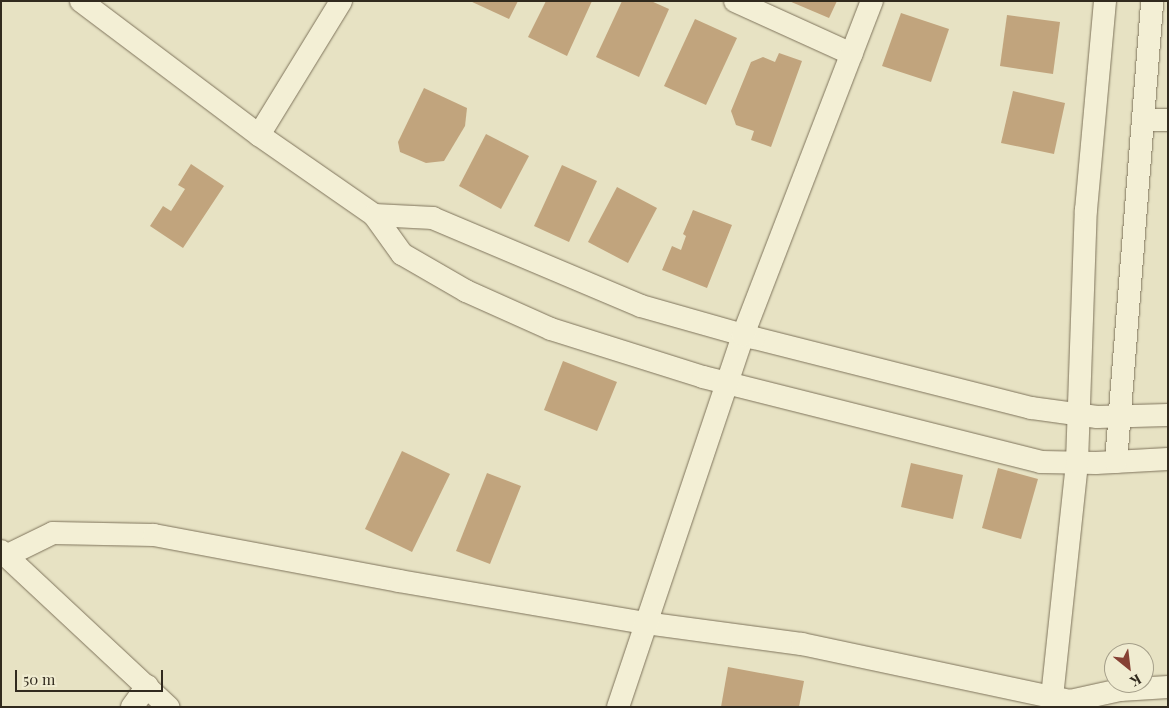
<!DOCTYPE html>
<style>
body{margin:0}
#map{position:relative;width:1169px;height:708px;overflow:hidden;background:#e7e2c3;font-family:"Playfair Display",serif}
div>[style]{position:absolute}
.building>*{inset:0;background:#c1a47d}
.roads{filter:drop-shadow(0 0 1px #7f745c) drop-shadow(0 0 1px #7f745c)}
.minor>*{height:22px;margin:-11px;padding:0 11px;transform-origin:11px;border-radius:11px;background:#f3efd5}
span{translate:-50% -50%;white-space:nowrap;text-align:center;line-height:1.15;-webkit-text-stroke:4px #f0ecd1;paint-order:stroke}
.frame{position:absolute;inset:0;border:2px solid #312a1e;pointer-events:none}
.north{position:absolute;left:1104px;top:643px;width:50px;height:50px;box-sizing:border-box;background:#f0ecd1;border:1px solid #a49e89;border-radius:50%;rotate:151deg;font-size:14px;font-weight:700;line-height:20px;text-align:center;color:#312a1e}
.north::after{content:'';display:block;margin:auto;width:18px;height:22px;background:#864134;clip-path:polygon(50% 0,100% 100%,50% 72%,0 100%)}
.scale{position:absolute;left:15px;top:670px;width:148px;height:22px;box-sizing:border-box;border:2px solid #312a1e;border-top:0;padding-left:6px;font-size:15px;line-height:18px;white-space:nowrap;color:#312a1e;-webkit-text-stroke:4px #f0ecd1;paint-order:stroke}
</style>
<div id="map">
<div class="building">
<div style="clip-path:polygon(470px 1px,518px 1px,509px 19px)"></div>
<div style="clip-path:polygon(546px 1px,592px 1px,567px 56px,528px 37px)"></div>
<div style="clip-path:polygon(622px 1px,651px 1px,669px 9px,639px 77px,596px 57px)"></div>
<div style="clip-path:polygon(789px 1px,837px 1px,829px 18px)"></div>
<div style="clip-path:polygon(901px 13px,949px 29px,931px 82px,882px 66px)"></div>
<div style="clip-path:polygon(1007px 15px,1060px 22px,1053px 74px,1000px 66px)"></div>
<div style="clip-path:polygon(695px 19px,737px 38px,706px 105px,664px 86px)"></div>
<div style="clip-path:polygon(779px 53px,802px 61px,771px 147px,751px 140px,754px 131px,736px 125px,731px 111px,751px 62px,763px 57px,775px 62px)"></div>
<div style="clip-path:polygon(424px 88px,467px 108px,465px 126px,444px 161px,426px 163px,400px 152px,398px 142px)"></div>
<div style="clip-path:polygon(1013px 91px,1065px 103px,1054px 154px,1001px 143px)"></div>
<div style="clip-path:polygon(486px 134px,529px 156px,501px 209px,459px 186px)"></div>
<div style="clip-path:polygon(191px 164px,224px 186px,183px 248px,150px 226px,163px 206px,171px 211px,185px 189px,178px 185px)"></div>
<div style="clip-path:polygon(562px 165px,597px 181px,569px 242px,534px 226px)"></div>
<div style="clip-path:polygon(617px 187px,657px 208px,628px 263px,588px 242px)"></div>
<div style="clip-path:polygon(693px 210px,732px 225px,707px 288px,662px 270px,672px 246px,681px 250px,686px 236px,683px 234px)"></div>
<div style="clip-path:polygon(563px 361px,617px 382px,597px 431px,544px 410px)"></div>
<div style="clip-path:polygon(402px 451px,450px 474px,412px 552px,365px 529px)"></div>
<div style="clip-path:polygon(911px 463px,963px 475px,953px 519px,901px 507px)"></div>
<div style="clip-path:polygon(998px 468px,1038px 479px,1021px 539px,982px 528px)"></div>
<div style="clip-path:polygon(487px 473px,521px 486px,490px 564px,456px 551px)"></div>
<div style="clip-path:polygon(728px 667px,804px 681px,799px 707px,721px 707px)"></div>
</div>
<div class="roads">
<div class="minor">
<div style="left:81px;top:1px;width:223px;rotate:37deg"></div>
<div style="left:259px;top:135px;width:140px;rotate:34.8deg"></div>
<div style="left:735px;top:1px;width:128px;rotate:24.4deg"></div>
<div style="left:1144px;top:120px;width:24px"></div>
<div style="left:259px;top:135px;width:157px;rotate:-58.5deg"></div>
<div style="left:1168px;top:415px;width:71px;rotate:178.4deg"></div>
<div style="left:1097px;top:417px;width:67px;rotate:-172.2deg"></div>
<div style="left:1031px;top:408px;width:286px;rotate:-165.8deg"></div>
<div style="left:754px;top:338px;width:117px;rotate:-164.2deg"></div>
<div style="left:641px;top:306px;width:226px;rotate:-157.1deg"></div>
<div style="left:433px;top:218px;width:59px;rotate:-177.1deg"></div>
<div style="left:374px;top:215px;width:48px;rotate:54.3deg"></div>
<div style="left:402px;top:254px;width:74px;rotate:30deg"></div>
<div style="left:466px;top:291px;width:93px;rotate:24.1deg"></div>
<div style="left:551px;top:329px;width:159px;rotate:17.5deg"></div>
<div style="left:703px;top:377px;width:349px;rotate:14.1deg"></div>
<div style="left:1041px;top:462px;width:55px;rotate:1deg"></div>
<div style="left:1096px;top:463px;width:72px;rotate:-3.2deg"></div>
<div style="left:1116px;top:462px;width:462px;rotate:-85.5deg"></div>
<div style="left:1px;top:551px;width:229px;rotate:43deg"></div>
<div style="left:6px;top:556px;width:52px;rotate:-26.1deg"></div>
<div style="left:53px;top:533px;width:101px;rotate:1.1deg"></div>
<div style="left:154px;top:535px;width:249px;rotate:10.6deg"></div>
<div style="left:399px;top:581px;width:251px;rotate:9.7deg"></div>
<div style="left:646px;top:623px;width:157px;rotate:7.7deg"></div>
<div style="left:802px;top:644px;width:274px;rotate:12deg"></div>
<div style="left:1052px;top:697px;width:236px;rotate:-83.9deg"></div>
<div style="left:1077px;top:462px;width:252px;rotate:-88deg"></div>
<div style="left:1086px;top:210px;width:210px;rotate:-84.8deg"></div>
<div style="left:132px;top:707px;width:26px;rotate:-54deg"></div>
<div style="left:618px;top:707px;width:392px;rotate:-71.4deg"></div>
<div style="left:743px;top:335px;width:358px;rotate:-68.9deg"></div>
<div style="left:1067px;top:707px;width:7px;rotate:-63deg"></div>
<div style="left:1070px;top:701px;width:51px;rotate:-12.4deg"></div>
<div style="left:1120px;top:690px;width:48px;rotate:-3.6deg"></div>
</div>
</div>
<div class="frame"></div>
<div class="north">K</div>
<div class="scale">50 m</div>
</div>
